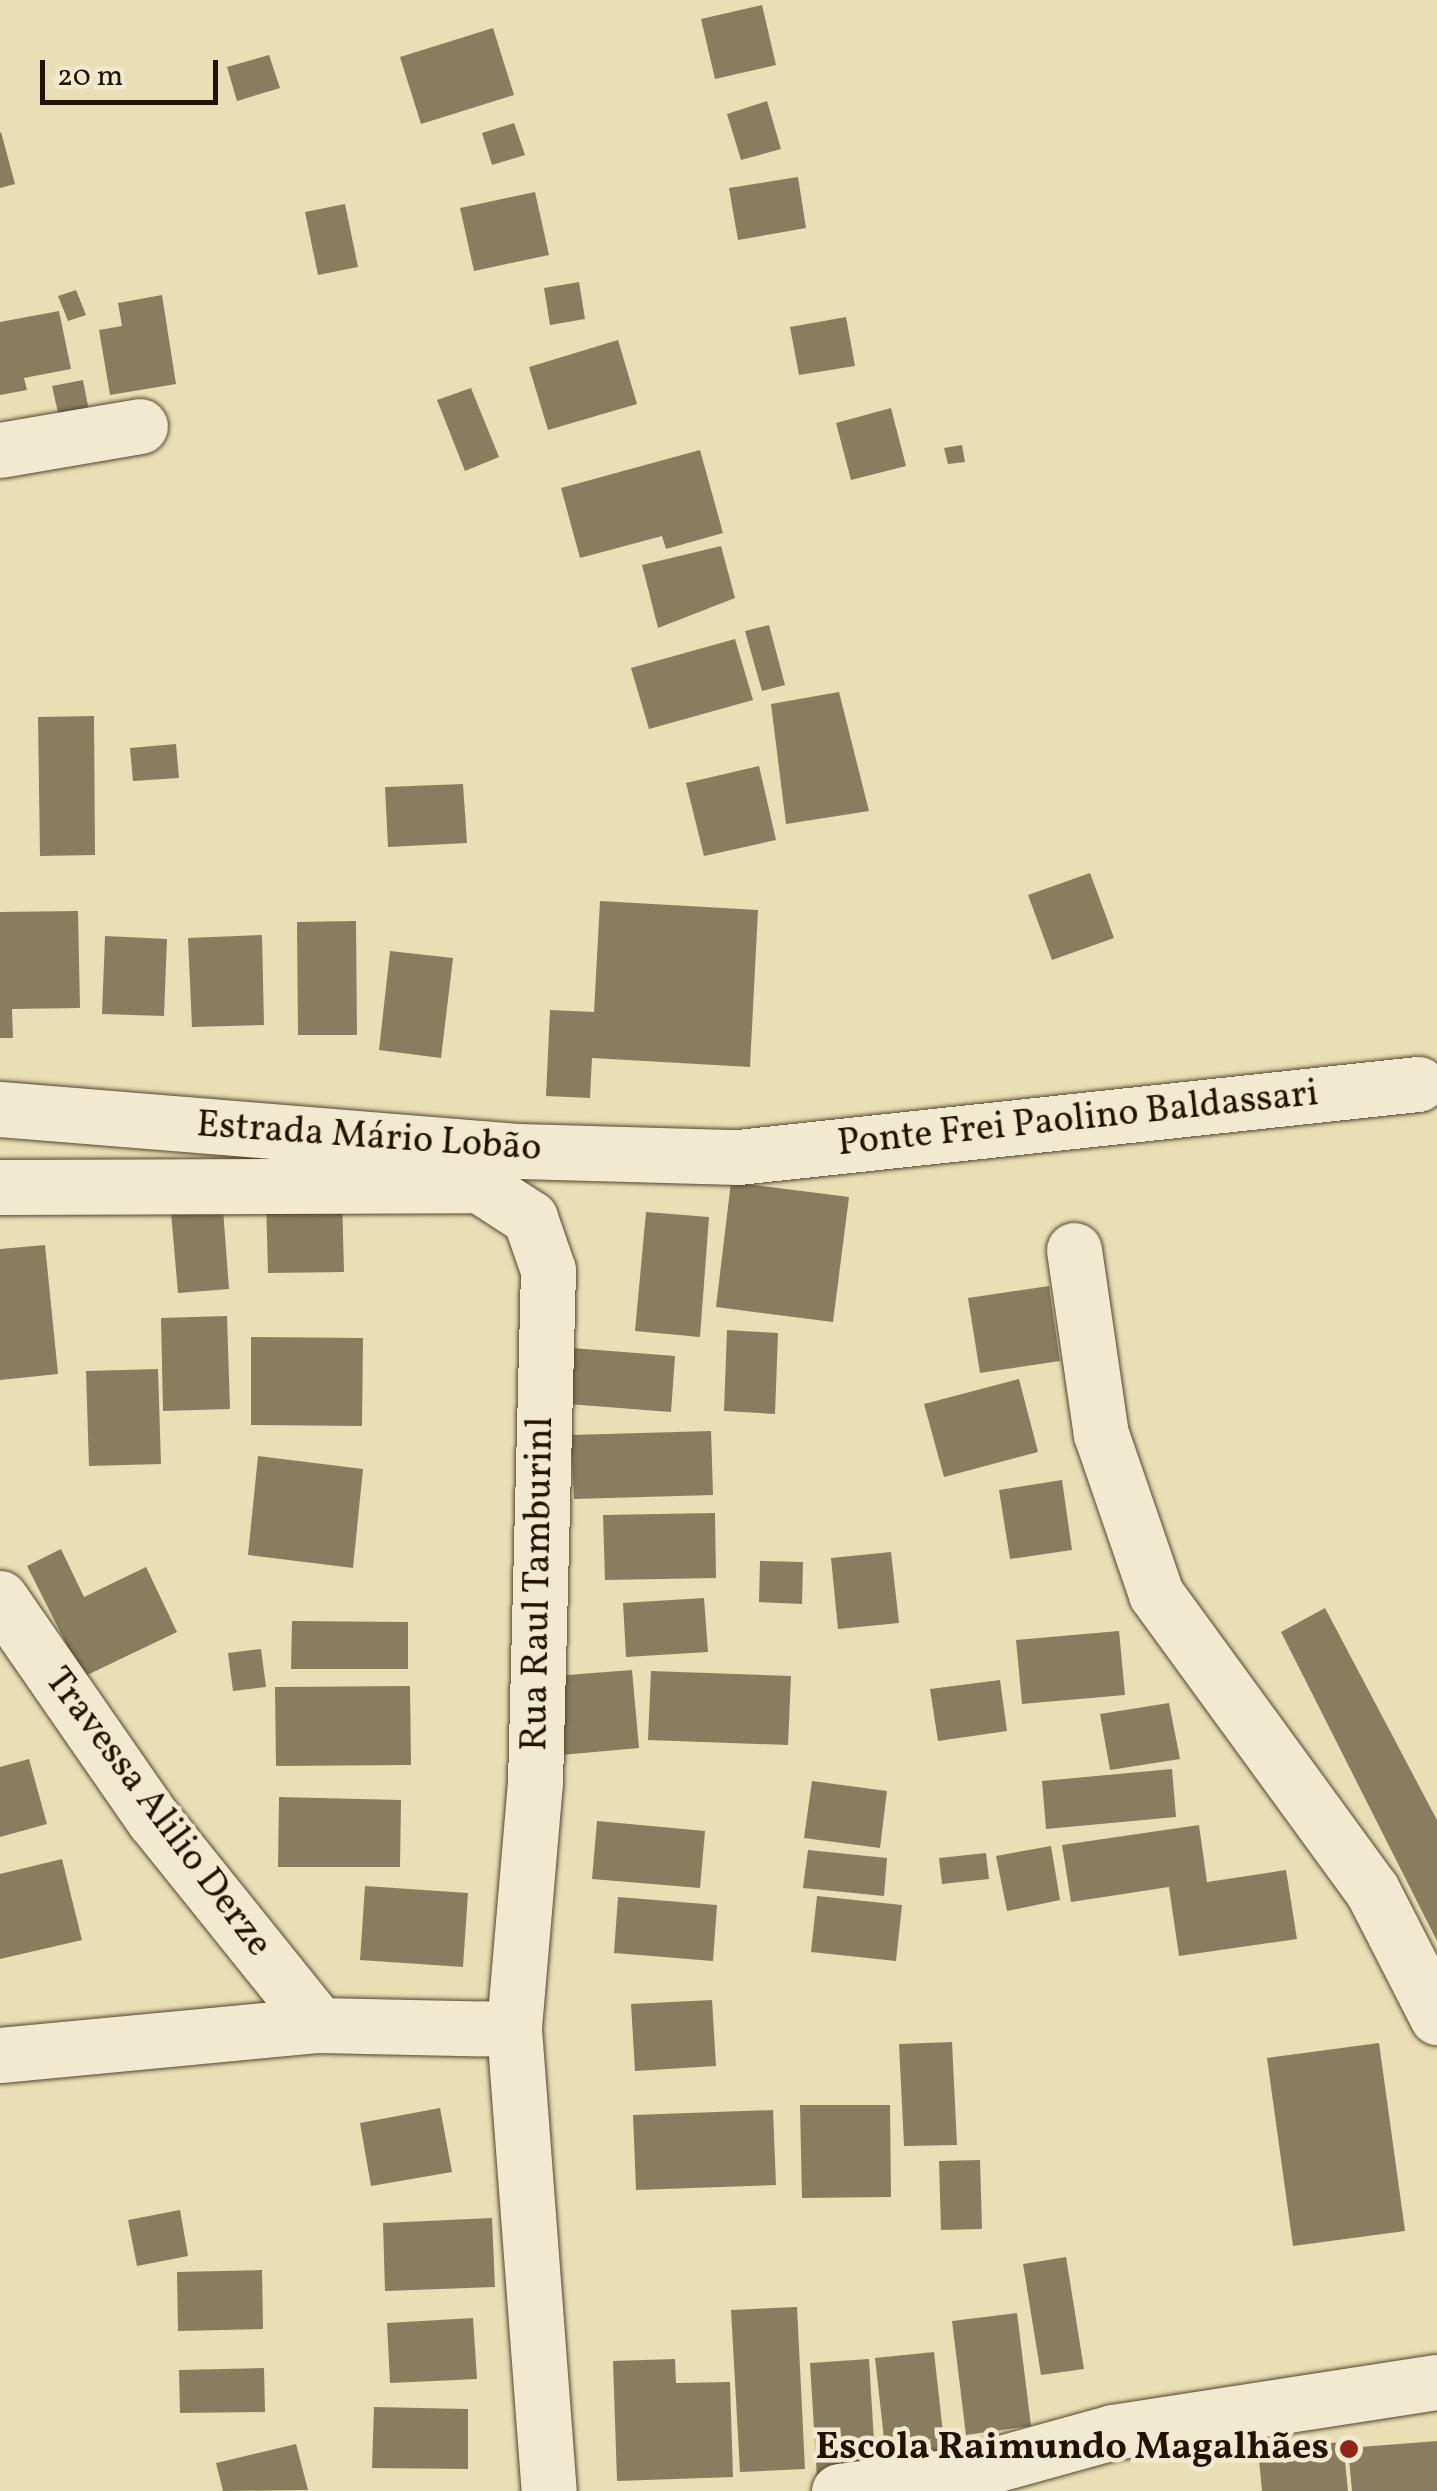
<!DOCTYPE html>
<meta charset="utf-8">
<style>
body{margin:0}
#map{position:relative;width:1437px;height:2491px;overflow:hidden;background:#eadeb6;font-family:Vollkorn,serif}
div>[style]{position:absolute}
.building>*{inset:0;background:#8a7d5f}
.roads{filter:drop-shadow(0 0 2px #54462e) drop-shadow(0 0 2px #54462e)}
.minor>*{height:55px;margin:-27.5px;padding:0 27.5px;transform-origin:27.5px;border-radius:27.5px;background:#f1ead0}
.dots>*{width:28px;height:28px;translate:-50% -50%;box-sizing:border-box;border:5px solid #f1ead0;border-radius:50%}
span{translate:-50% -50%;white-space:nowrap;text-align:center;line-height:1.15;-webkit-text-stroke:9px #f1ead0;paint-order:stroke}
.street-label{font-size:38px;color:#221300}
.poi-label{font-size:38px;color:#221300;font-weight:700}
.right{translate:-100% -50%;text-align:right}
.scale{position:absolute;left:40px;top:60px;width:178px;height:45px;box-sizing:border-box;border:5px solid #221300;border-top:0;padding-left:12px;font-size:30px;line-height:35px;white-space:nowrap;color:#221300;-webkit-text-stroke:8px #f1ead0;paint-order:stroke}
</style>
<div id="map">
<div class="building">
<div style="clip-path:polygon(762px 5px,776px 65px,715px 79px,701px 19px)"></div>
<div style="clip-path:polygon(493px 28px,514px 95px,421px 124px,400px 57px)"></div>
<div style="clip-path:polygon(269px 55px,280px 88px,237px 101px,227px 67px)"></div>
<div style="clip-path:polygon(767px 101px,781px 149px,741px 160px,727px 114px)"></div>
<div style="clip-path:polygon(514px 123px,525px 155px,492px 165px,482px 133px)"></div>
<div style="clip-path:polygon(1px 132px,15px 184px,0 188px,0 133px)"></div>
<div style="clip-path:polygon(798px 177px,806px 228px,738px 240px,729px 188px)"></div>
<div style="clip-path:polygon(535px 192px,549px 255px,474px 271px,460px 208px)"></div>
<div style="clip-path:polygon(345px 204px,358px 267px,318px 275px,305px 212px)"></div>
<div style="clip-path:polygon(579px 282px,585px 319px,550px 325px,544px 288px)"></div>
<div style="clip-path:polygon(76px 290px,86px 315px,68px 321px,58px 296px)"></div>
<div style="clip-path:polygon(162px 295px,176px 384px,110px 395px,99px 330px,122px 326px,118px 303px)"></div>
<div style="clip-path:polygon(59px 311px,71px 369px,24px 378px,27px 390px,0 395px,0 322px)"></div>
<div style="clip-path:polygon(846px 317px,855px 366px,799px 375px,790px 327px)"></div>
<div style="clip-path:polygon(618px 340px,637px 404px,548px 430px,529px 367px)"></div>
<div style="clip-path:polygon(83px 380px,89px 411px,59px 417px,52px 386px)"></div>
<div style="clip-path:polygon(471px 388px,499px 457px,465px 471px,437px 400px)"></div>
<div style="clip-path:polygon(891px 408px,906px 466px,851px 480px,836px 423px)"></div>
<div style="clip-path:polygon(962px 445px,965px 462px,948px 464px,944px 448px)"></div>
<div style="clip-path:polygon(700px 450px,723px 533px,666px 549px,662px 536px,580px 558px,561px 488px)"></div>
<div style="clip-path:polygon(721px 546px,735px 598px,658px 628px,642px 565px)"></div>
<div style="clip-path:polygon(769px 625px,785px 685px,762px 691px,745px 631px)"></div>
<div style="clip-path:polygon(735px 639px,753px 700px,649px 729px,631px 668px)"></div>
<div style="clip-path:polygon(839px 692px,869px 811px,786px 824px,771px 704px)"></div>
<div style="clip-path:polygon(94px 716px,95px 855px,40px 856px,38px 717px)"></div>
<div style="clip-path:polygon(176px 744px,179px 778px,133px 781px,130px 748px)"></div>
<div style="clip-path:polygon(759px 766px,776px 840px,704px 856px,686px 783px)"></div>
<div style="clip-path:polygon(463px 784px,467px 843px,388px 847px,385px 787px)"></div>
<div style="clip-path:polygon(1090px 873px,1114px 938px,1052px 960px,1028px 895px)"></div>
<div style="clip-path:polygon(600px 901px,758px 910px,750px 1067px,592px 1058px,590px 1098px,546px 1096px,550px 1010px,594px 1012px)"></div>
<div style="clip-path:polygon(78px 911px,80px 1008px,12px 1009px,13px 1038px,0 1038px,0 912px)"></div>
<div style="clip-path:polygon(356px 921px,357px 1035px,298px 1035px,297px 922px)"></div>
<div style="clip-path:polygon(262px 935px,264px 1025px,192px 1027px,188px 938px)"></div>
<div style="clip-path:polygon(105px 936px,167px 939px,164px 1016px,102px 1014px)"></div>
<div style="clip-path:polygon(390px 951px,453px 958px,441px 1058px,379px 1050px)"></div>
<div style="clip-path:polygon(731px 1182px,849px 1197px,833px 1322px,716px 1307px)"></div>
<div style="clip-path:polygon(342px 1197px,344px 1272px,268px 1273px,266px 1198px)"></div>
<div style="clip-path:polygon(223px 1209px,229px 1289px,178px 1293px,171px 1212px)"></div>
<div style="clip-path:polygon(646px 1212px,709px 1217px,700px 1337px,635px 1331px)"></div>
<div style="clip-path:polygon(45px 1245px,58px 1374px,0 1380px,0 1249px)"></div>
<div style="clip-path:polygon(1049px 1286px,1060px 1361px,980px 1373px,968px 1298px)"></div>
<div style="clip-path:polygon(227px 1316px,230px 1409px,163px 1411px,161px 1318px)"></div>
<div style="clip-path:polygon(727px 1330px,778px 1333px,775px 1414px,724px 1411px)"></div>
<div style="clip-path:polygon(251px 1337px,363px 1338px,362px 1426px,251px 1425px)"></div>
<div style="clip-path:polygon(559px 1347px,675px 1356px,671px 1412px,555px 1403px)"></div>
<div style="clip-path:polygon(158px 1369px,161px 1464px,89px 1466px,86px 1371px)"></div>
<div style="clip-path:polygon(1019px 1379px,1038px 1452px,944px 1477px,924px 1404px)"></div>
<div style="clip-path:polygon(711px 1431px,713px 1495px,574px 1499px,571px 1435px)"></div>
<div style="clip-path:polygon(258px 1456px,363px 1469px,353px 1568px,248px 1555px)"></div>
<div style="clip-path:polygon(1062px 1480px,1072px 1550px,1010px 1559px,999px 1490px)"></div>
<div style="clip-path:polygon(715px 1513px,716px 1578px,605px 1580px,603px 1515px)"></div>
<div style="clip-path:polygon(61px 1549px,84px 1597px,146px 1567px,177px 1632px,83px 1677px,27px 1566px)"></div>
<div style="clip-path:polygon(891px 1552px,899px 1623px,838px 1629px,831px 1558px)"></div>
<div style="clip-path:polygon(760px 1561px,803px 1562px,802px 1604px,759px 1602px)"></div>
<div style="clip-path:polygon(704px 1598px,708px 1652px,626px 1657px,623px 1603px)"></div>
<div style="clip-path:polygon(1325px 1608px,1437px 1820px,1437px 1941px,1281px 1632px)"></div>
<div style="clip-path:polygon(292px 1621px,408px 1622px,408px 1669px,291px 1669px)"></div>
<div style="clip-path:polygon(1119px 1631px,1125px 1695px,1022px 1704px,1016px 1640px)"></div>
<div style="clip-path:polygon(261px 1649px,266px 1687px,233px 1691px,228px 1653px)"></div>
<div style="clip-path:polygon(632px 1670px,639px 1748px,561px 1755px,554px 1676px)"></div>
<div style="clip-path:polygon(651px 1671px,791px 1676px,788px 1745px,648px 1740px)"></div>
<div style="clip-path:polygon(1000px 1680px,1007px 1731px,938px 1741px,930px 1689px)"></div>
<div style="clip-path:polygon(410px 1686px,411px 1765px,276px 1766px,275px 1687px)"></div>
<div style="clip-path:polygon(1169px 1703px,1180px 1759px,1110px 1770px,1100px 1714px)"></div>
<div style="clip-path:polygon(29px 1759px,47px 1824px,0 1837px,0 1767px)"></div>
<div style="clip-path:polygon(1172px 1769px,1176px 1817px,1046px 1829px,1042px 1781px)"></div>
<div style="clip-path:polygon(812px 1781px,887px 1791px,880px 1848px,804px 1838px)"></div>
<div style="clip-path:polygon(279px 1797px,401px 1800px,400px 1867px,278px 1867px)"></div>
<div style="clip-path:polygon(597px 1821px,705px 1831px,700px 1888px,592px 1879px)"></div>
<div style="clip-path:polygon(1199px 1825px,1207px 1882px,1286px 1870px,1297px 1939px,1179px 1956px,1169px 1887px,1071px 1902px,1062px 1845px)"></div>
<div style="clip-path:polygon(1051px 1846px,1060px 1900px,1007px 1911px,996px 1856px)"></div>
<div style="clip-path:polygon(808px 1850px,887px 1858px,884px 1896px,803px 1888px)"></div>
<div style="clip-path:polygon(986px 1853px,989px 1879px,942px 1884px,939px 1858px)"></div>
<div style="clip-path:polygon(62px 1859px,82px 1940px,0 1959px,0 1874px)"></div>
<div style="clip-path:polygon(365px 1886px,468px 1893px,463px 1967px,360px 1960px)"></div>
<div style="clip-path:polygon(817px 1896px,902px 1905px,896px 1961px,811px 1952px)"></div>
<div style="clip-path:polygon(618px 1897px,717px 1905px,713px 1961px,614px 1953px)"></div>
<div style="clip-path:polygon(712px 2000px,716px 2066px,635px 2071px,631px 2004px)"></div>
<div style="clip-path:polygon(952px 2042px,957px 2145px,904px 2146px,899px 2044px)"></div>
<div style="clip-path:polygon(1379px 2043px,1405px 2231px,1293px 2246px,1267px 2058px)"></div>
<div style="clip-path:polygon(800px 2105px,890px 2105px,891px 2197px,802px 2198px)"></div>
<div style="clip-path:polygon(440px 2108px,452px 2172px,371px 2186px,360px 2123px)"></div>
<div style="clip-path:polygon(773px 2110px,776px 2185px,636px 2190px,633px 2115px)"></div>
<div style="clip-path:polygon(980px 2160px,982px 2229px,941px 2230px,939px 2161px)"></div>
<div style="clip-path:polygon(180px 2210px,188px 2256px,137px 2266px,128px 2220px)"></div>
<div style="clip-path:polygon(492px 2218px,495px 2287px,385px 2291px,383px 2223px)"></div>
<div style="clip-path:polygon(1066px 2257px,1084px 2369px,1041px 2375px,1023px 2264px)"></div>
<div style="clip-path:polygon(262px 2270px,263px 2329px,178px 2331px,177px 2272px)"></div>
<div style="clip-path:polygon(797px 2307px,805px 2469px,740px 2472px,731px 2310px)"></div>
<div style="clip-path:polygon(1017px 2313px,1031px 2426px,966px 2435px,952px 2321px)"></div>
<div style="clip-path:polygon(473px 2318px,477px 2379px,390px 2383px,387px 2323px)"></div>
<div style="clip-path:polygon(934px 2352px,945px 2451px,886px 2457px,875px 2358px)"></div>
<div style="clip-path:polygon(675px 2359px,676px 2383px,730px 2382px,733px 2477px,617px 2481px,613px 2361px)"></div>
<div style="clip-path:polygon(869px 2359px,876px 2474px,817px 2478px,810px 2363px)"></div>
<div style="clip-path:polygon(264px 2368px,265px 2412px,180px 2413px,179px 2370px)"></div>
<div style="clip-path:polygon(374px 2407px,468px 2409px,468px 2469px,372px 2468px)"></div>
<div style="clip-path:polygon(1437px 2441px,1437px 2491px,1352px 2491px,1348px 2448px)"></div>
<div style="clip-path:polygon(1343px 2442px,1348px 2491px,1262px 2491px,1258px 2449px)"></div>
<div style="clip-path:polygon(296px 2444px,308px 2490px,223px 2491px,216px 2463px)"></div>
</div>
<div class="roads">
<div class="minor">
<div style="left:0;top:450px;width:142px;rotate:-9.7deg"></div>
<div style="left:0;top:1109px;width:521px;rotate:4.63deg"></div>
<div style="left:519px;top:1151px;width:219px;rotate:1.6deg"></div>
<div style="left:738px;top:1157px;width:684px;rotate:-6.13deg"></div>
<div style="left:0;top:1187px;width:479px;rotate:-0.2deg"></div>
<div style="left:479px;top:1185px;width:61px;rotate:32.9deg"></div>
<div style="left:530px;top:1218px;width:55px;rotate:70.9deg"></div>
<div style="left:548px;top:1270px;width:512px;rotate:91.45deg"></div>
<div style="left:535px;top:1782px;width:248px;rotate:94.9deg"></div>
<div style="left:514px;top:2029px;width:463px;rotate:85.7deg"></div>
<div style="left:1074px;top:1250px;width:186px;rotate:81.7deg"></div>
<div style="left:1101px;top:1434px;width:169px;rotate:71deg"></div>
<div style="left:1156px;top:1594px;width:366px;rotate:53.9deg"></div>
<div style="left:1372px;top:1890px;width:143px;rotate:62.9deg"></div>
<div style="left:0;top:1598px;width:270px;rotate:55.3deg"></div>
<div style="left:154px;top:1820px;width:263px;rotate:51.2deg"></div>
<div style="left:0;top:2055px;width:320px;rotate:-5.4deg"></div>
<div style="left:319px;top:2025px;width:195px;rotate:1.2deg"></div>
<div style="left:839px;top:2491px;width:116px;rotate:-7.4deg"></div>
<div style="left:954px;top:2476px;width:165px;rotate:-15.5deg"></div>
<div style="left:1113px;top:2432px;width:328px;rotate:-8.8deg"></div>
</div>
</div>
<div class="dots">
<div style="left:1349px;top:2449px;background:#8f2418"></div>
</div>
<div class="street-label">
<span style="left:1078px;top:1120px;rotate:-6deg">Ponte Frei Paolino Baldassari</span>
<span style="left:369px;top:1138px;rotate:4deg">Estrada Mário Lobão</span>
<span style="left:539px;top:1584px;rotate:-89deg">Rua Raul Tamburinl</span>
<span style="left:157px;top:1813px;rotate:53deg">Travessa Alilio Derze</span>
</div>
<div class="poi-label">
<span class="right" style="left:1329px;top:2449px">Escola Raimundo Magalhães</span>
</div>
<div class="scale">20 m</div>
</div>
